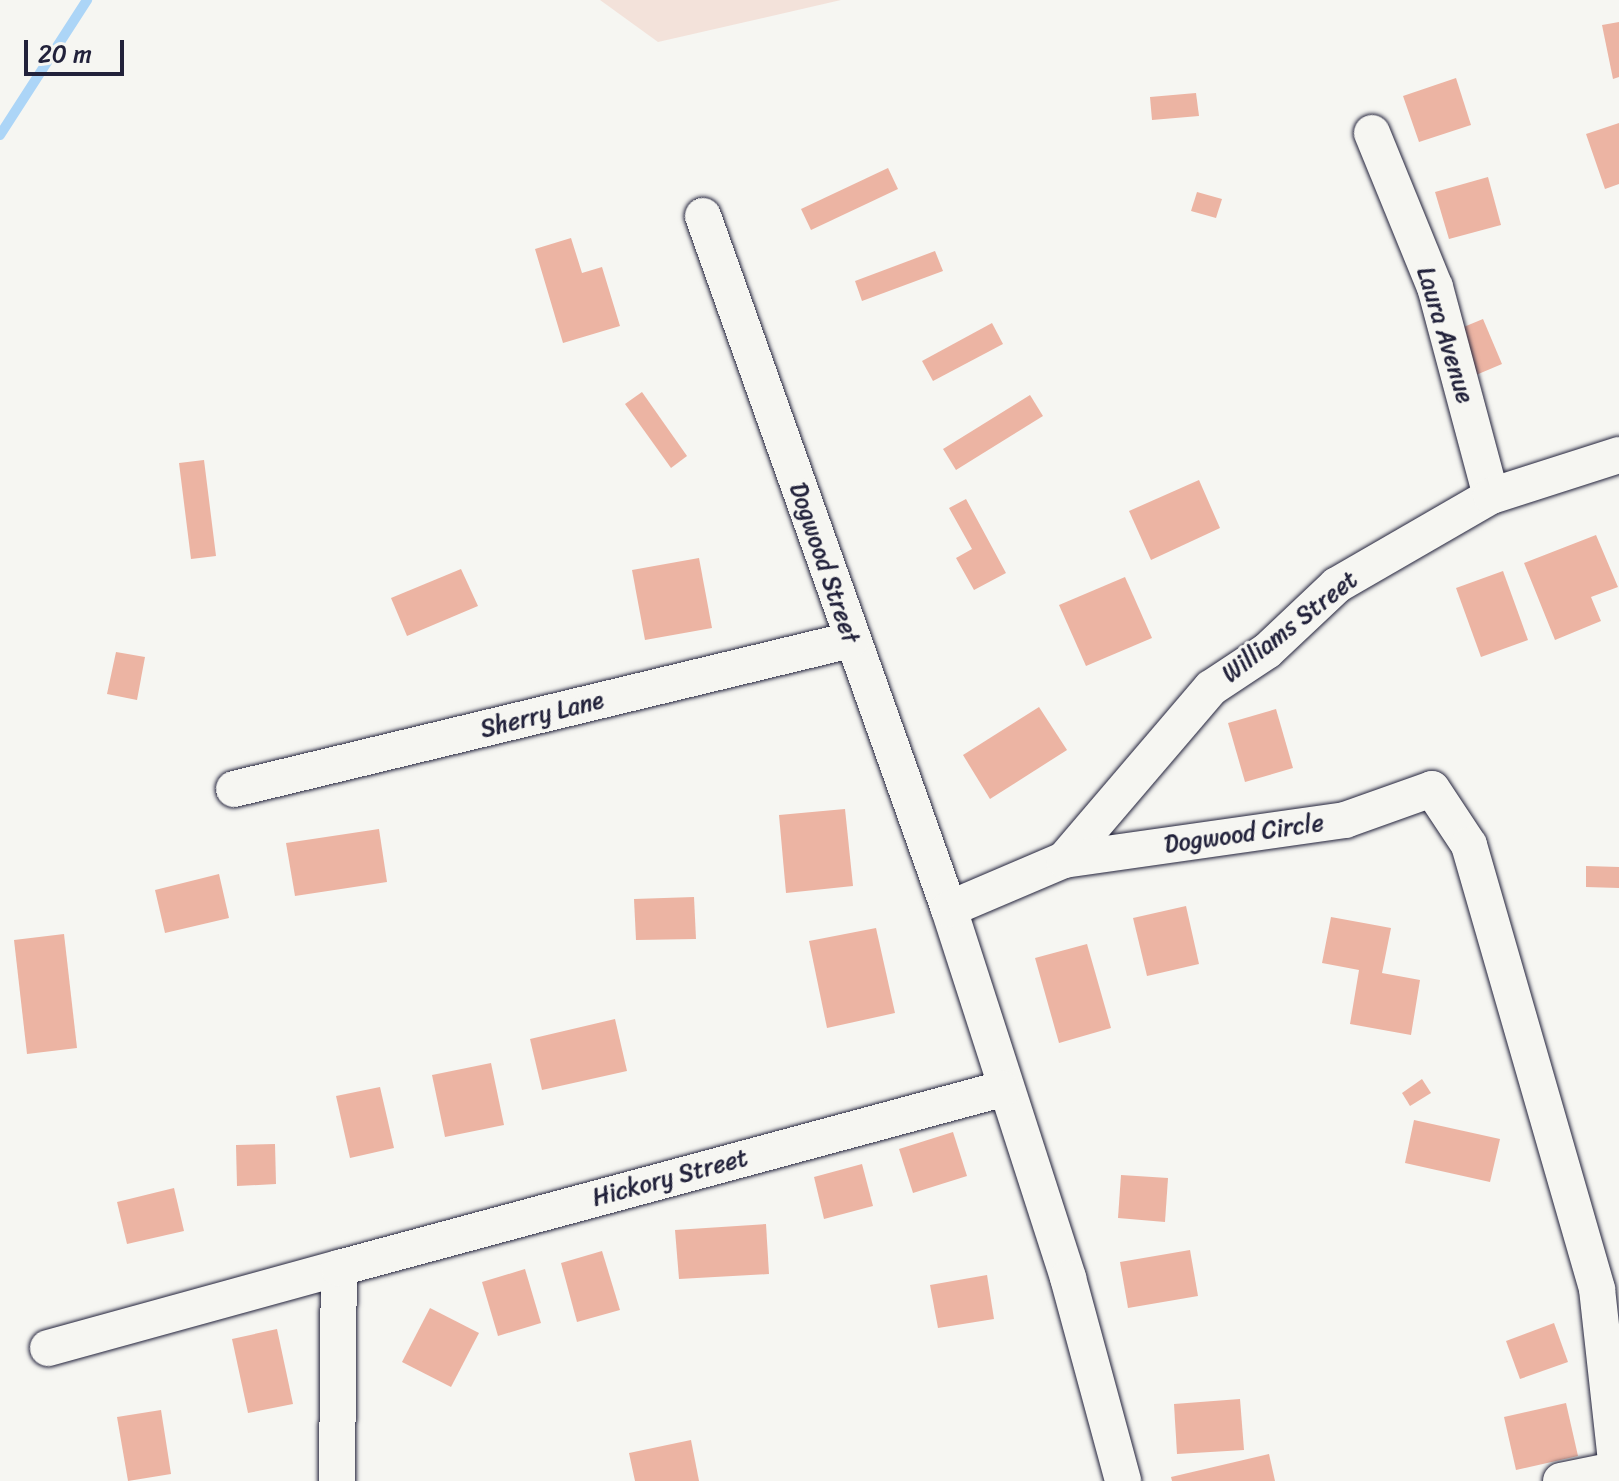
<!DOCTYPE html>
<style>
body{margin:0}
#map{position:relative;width:1619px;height:1481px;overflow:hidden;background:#f6f6f2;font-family:Sriracha,sans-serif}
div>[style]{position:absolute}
.built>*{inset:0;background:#f3e2da}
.stream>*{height:10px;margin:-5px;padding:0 5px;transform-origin:5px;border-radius:5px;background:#acd5f7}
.building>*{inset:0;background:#ecb4a3}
.roads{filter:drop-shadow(0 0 2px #22223b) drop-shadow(0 0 2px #22223b)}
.minor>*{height:36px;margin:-18px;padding:0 18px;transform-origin:18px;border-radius:18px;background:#f6f6f2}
span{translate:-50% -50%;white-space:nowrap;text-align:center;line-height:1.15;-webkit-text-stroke:6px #f6f6f2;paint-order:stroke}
.street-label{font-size:24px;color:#22223b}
.scale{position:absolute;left:24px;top:40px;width:100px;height:36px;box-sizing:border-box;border:4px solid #22223b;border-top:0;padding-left:10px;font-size:24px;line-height:28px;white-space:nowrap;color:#22223b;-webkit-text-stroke:6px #f6f6f2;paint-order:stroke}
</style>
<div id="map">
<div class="built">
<div style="clip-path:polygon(600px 0,841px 0,658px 42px)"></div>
</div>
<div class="stream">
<div style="left:0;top:135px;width:161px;rotate:-57.2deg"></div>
</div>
<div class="building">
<div style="clip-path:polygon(1619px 22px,1619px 77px,1613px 79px,1602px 25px)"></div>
<div style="clip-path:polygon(1456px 78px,1471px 125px,1419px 142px,1403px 96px)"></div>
<div style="clip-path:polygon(1196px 93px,1199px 116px,1152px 120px,1150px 97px)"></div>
<div style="clip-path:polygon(1619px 123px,1619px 184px,1605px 189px,1586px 134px)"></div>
<div style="clip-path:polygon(888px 168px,898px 189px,811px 230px,801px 209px)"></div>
<div style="clip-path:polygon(1488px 177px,1501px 225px,1449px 239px,1435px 192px)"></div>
<div style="clip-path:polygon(1197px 192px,1222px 199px,1216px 218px,1191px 211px)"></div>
<div style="clip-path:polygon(571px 238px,582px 273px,602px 267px,620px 326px,563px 343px,535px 249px)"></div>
<div style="clip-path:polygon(935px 251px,943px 271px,862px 301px,855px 281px)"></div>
<div style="clip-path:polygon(1483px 319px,1502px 364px,1457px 383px,1437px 338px)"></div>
<div style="clip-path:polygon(992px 323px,1003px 344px,933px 381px,922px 361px)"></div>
<div style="clip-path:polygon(642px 392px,687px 456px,671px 468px,625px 404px)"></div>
<div style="clip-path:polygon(1030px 395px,1043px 416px,956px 470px,943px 449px)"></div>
<div style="clip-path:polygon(204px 460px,216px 556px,191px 559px,179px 463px)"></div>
<div style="clip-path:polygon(1199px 480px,1220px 528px,1151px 560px,1129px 511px)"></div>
<div style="clip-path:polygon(966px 499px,1006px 573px,974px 590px,956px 558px,972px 549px,949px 508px)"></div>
<div style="clip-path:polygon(1596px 535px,1618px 587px,1591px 597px,1601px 621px,1555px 640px,1524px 563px)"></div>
<div style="clip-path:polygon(699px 558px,712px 628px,645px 640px,632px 570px)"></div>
<div style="clip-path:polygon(461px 569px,478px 606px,407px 636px,391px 598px)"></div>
<div style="clip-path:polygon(1503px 571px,1528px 640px,1481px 657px,1456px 588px)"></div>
<div style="clip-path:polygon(1125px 577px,1152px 638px,1086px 666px,1059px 605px)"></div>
<div style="clip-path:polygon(116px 652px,145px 657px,137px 700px,107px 694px)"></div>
<div style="clip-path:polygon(1039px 707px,1067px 750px,990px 799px,963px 755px)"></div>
<div style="clip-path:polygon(1276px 709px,1293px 768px,1245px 782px,1228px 723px)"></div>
<div style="clip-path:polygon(845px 809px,853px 886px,786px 893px,779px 815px)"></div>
<div style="clip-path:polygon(379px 829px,387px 882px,295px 896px,286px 843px)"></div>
<div style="clip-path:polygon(1586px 866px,1619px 867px,1619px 888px,1586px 887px)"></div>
<div style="clip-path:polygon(219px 874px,229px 918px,165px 933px,155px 890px)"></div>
<div style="clip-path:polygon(694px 897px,696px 939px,636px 940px,634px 899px)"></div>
<div style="clip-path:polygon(1186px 906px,1199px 964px,1147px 976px,1133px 918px)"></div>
<div style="clip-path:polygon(1331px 917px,1391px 928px,1382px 973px,1420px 980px,1411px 1035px,1350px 1024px,1359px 970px,1322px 963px)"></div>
<div style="clip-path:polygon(876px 928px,895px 1013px,827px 1028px,809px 941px)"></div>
<div style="clip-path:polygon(64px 934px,77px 1048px,27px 1054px,14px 940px)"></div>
<div style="clip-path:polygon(1087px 944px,1111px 1028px,1059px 1043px,1035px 958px)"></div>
<div style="clip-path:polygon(615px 1019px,627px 1071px,542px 1090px,530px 1039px)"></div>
<div style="clip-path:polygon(491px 1063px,504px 1125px,445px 1137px,432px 1075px)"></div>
<div style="clip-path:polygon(1422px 1079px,1431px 1093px,1410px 1106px,1402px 1093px)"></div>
<div style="clip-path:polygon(380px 1087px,394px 1148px,350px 1158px,336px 1096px)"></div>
<div style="clip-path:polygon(1414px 1120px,1500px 1139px,1490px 1182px,1405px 1163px)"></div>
<div style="clip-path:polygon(953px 1132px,967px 1176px,913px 1193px,899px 1149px)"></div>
<div style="clip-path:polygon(275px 1144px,276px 1184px,237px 1186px,236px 1145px)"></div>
<div style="clip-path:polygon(862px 1164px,873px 1206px,824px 1219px,814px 1177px)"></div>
<div style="clip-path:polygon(1121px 1175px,1168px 1178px,1165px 1222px,1118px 1218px)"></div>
<div style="clip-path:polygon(174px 1188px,184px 1231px,127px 1244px,117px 1202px)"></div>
<div style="clip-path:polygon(766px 1224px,769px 1274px,679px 1279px,675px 1230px)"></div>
<div style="clip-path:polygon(1190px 1250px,1198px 1296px,1128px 1308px,1120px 1262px)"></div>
<div style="clip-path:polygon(602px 1251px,620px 1310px,577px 1322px,561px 1263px)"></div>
<div style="clip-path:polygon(525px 1269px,541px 1323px,498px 1336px,482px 1282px)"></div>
<div style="clip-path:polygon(987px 1275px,994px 1319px,938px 1328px,930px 1285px)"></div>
<div style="clip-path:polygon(430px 1308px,479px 1333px,451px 1387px,402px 1362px)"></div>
<div style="clip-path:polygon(1554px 1323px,1568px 1362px,1520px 1379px,1506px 1341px)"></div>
<div style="clip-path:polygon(277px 1329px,293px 1404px,248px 1413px,232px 1339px)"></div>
<div style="clip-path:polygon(1240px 1399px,1244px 1450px,1177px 1454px,1174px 1404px)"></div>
<div style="clip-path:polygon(1566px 1403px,1578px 1456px,1516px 1470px,1504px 1417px)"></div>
<div style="clip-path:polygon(161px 1410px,171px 1474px,128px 1481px,117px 1417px)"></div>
<div style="clip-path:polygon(691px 1440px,699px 1481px,635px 1481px,629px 1453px)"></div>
<div style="clip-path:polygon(1269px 1454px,1275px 1481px,1172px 1481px,1171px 1477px)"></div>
</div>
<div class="roads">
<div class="minor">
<div style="left:1372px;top:133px;width:166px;rotate:67.8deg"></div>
<div style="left:1435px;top:287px;width:216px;rotate:75deg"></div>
<div style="left:703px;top:216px;width:735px;rotate:70.46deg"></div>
<div style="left:949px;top:909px;width:388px;rotate:72.1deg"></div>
<div style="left:1068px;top:1278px;width:210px;rotate:74.8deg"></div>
<div style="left:234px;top:789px;width:635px;rotate:-13.58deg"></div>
<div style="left:1064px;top:860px;width:226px;rotate:-49.5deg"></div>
<div style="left:1211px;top:688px;width:67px;rotate:-33.5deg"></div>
<div style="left:1267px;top:651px;width:96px;rotate:-43.3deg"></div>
<div style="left:1337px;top:585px;width:178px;rotate:-30deg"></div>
<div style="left:1491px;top:496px;width:134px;rotate:-17.8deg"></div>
<div style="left:949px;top:909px;width:125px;rotate:-23.1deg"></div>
<div style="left:1064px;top:860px;width:284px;rotate:-8.1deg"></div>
<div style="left:1345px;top:820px;width:92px;rotate:-19.6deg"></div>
<div style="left:1432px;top:789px;width:67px;rotate:56.5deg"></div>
<div style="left:1469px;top:845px;width:462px;rotate:73.9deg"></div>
<div style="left:1597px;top:1289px;width:182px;rotate:83.7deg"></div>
<div style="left:48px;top:1348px;width:302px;rotate:-15.4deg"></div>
<div style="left:337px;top:1481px;width:213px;rotate:-89.5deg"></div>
<div style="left:339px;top:1268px;width:687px;rotate:-15.11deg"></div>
<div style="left:1561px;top:1481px;width:59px;rotate:-11.7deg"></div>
</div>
</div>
<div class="street-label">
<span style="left:1445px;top:335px;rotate:73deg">Laura Avenue</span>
<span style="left:824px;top:563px;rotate:71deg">Dogwood Street</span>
<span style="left:1290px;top:627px;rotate:-38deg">Williams Street</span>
<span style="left:542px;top:715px;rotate:-14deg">Sherry Lane</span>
<span style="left:1244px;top:834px;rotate:-8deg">Dogwood Circle</span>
<span style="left:670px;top:1178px;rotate:-15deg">Hickory Street</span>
</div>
<div class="scale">20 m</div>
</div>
